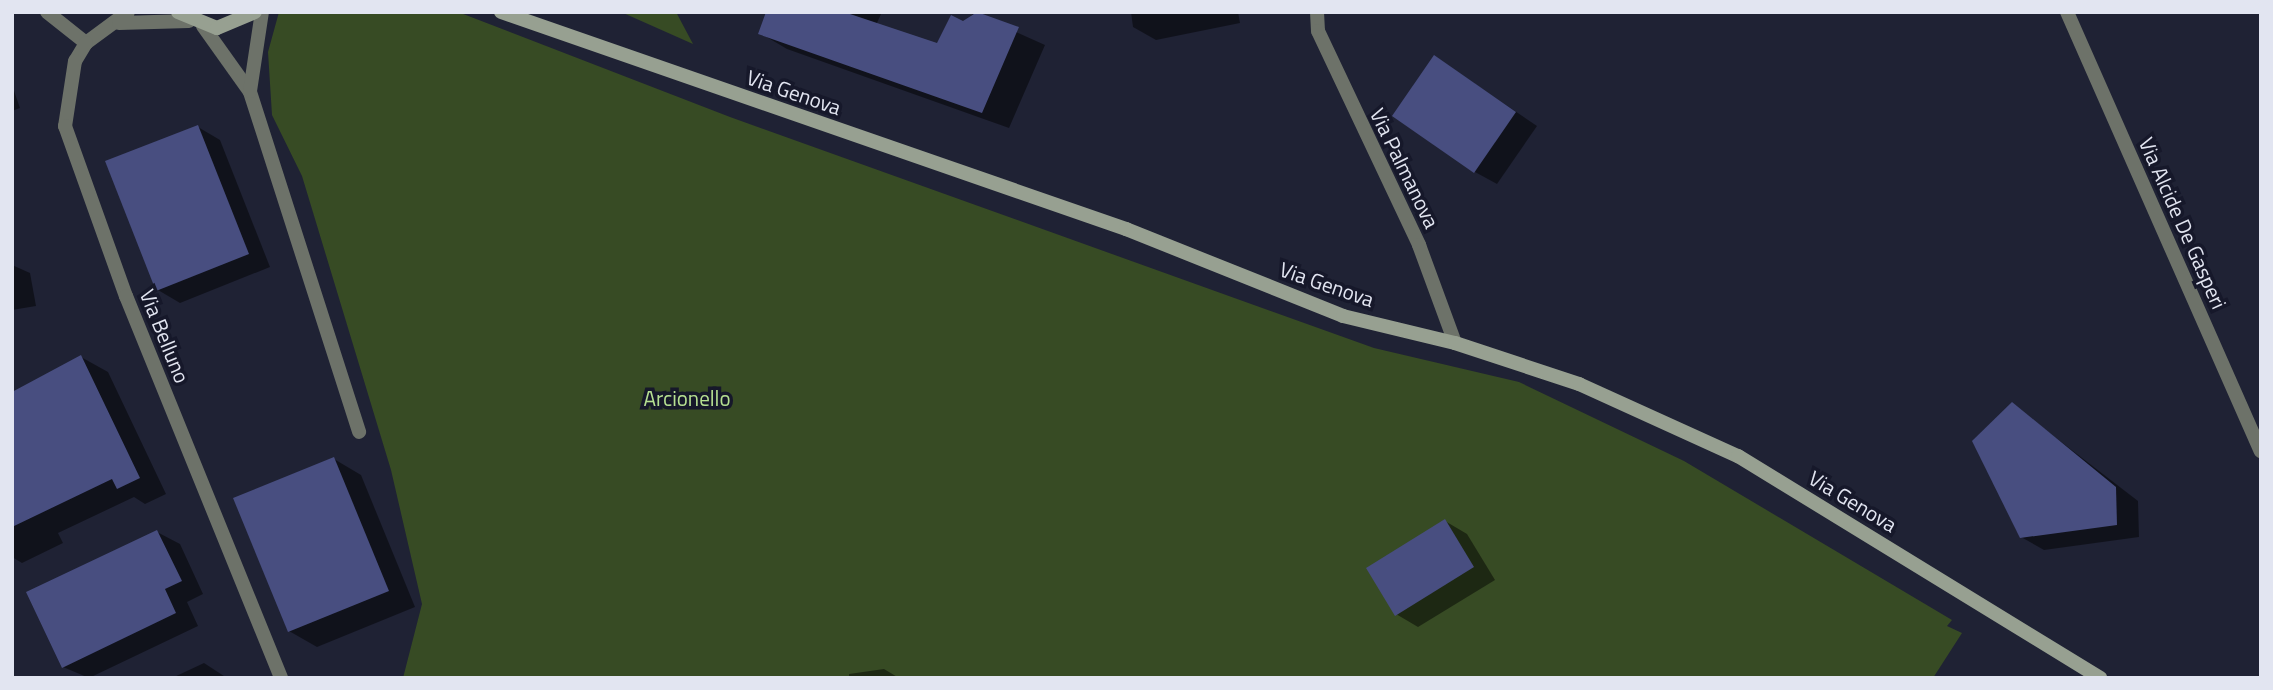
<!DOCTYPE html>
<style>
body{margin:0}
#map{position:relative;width:2273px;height:690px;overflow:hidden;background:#1f2234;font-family:"Titillium Web",sans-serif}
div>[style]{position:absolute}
.green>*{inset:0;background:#374b24}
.shadow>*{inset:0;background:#0007}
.building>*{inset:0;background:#484e80}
.street>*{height:14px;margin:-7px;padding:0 7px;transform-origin:7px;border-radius:7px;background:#6d7269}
.secondary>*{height:14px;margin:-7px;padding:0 7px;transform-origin:7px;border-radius:7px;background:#97a091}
span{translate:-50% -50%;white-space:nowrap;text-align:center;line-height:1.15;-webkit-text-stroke:7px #16182a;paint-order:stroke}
.street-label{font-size:21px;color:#e2e5f1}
.park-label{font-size:21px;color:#b6e091}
.frame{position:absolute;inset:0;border:14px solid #e2e5f1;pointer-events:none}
</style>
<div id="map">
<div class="green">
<div style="clip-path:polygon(279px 12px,458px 12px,730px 117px,1374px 348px,1519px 382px,1684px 461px,1952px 620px,1947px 626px,1962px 633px,1933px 678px,403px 678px,422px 604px,391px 470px,302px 176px,272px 115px,268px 52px)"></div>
<div style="clip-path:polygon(621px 12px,676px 12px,693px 44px)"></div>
</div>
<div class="shadow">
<div style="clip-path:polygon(768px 12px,882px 12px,876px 25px,938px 45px,974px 13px,1045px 45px,1009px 128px,787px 49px,760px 33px)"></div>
<div style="clip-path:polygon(1131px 12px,1238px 12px,1240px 23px,1156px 40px,1133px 27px)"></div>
<div style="clip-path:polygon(1435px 57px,1537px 126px,1497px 184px,1475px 172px)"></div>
<div style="clip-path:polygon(12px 85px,20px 108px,12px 111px)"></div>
<div style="clip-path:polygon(198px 127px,220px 140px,270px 267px,180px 303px,158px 290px)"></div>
<div style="clip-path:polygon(12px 265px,30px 273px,36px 306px,12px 310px)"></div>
<div style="clip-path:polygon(81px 357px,108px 372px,166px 494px,145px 504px,134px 497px,58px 533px,63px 543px,22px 563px,12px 557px,12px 393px)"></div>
<div style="clip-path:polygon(2012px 404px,2138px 501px,2139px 537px,2044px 550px,2021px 537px)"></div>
<div style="clip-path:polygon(334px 459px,361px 475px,415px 607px,317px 647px,289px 631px)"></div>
<div style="clip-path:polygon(1445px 521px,1467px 534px,1495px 580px,1418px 627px,1396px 614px)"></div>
<div style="clip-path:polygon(157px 532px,180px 544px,203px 594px,187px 602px,198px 626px,89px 678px,63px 667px)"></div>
<div style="clip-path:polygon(204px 663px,227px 678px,172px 678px)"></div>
<div style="clip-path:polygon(884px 669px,899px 678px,849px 678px,849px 674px)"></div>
</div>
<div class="building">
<div style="clip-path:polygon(766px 12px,844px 12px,937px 43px,951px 15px,963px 21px,977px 12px,1019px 27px,982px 113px,758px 34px)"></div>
<div style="clip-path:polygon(1434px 55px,1516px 112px,1474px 173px,1392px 116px)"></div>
<div style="clip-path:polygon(198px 125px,249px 254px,156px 291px,105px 161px)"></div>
<div style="clip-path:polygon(81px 355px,140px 478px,117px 489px,112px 479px,12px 527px,12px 392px)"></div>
<div style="clip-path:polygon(2012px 402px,2116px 487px,2117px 525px,2020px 538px,1972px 441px)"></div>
<div style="clip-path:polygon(334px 457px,389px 591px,288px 632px,233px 498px)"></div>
<div style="clip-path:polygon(1445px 519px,1474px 567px,1395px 616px,1366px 568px)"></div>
<div style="clip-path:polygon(157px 530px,182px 581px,165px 589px,176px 613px,62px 668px,26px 592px)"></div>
</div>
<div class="street">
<div style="left:47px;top:12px;width:50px;rotate:38.5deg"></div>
<div style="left:128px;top:12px;width:52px;rotate:143.6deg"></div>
<div style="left:86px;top:43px;width:21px;rotate:121deg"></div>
<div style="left:75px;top:61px;width:66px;rotate:98.7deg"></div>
<div style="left:65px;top:126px;width:181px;rotate:70.3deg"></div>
<div style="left:126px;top:296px;width:412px;rotate:67.9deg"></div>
<div style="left:1317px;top:12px;width:19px;rotate:87deg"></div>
<div style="left:1318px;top:31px;width:237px;rotate:64.7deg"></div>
<div style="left:1419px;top:245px;width:104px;rotate:69.8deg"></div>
<div style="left:2067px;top:12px;width:480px;rotate:66.2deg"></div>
<div style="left:119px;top:23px;width:70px;rotate:-1.6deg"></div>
<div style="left:203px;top:26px;width:81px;rotate:54.5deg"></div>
<div style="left:250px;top:92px;width:357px;rotate:72.2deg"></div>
<div style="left:250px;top:91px;width:80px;rotate:-81.4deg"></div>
</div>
<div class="secondary">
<div style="left:178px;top:12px;width:42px;rotate:22.3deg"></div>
<div style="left:217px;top:28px;width:41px;rotate:-22.8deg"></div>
<div style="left:501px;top:12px;width:662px;rotate:19.15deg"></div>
<div style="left:1126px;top:229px;width:234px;rotate:21.8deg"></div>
<div style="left:1343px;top:316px;width:115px;rotate:13.6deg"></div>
<div style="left:1455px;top:343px;width:131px;rotate:18.3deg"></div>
<div style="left:1579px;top:384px;width:175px;rotate:24.4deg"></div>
<div style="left:1738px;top:456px;width:425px;rotate:31.5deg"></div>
</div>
<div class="street-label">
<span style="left:794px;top:92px;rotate:19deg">Via Genova</span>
<span style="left:1405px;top:168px;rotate:64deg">Via Palmanova</span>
<span style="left:2183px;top:223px;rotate:66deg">Via Alcide De Gasperi</span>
<span style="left:1327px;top:284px;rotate:19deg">Via Genova</span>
<span style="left:165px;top:336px;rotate:68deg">Via Belluno</span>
<span style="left:1853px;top:501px;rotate:31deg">Via Genova</span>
</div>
<div class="park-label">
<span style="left:687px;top:398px">Arcionello</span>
</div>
<div class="frame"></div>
</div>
